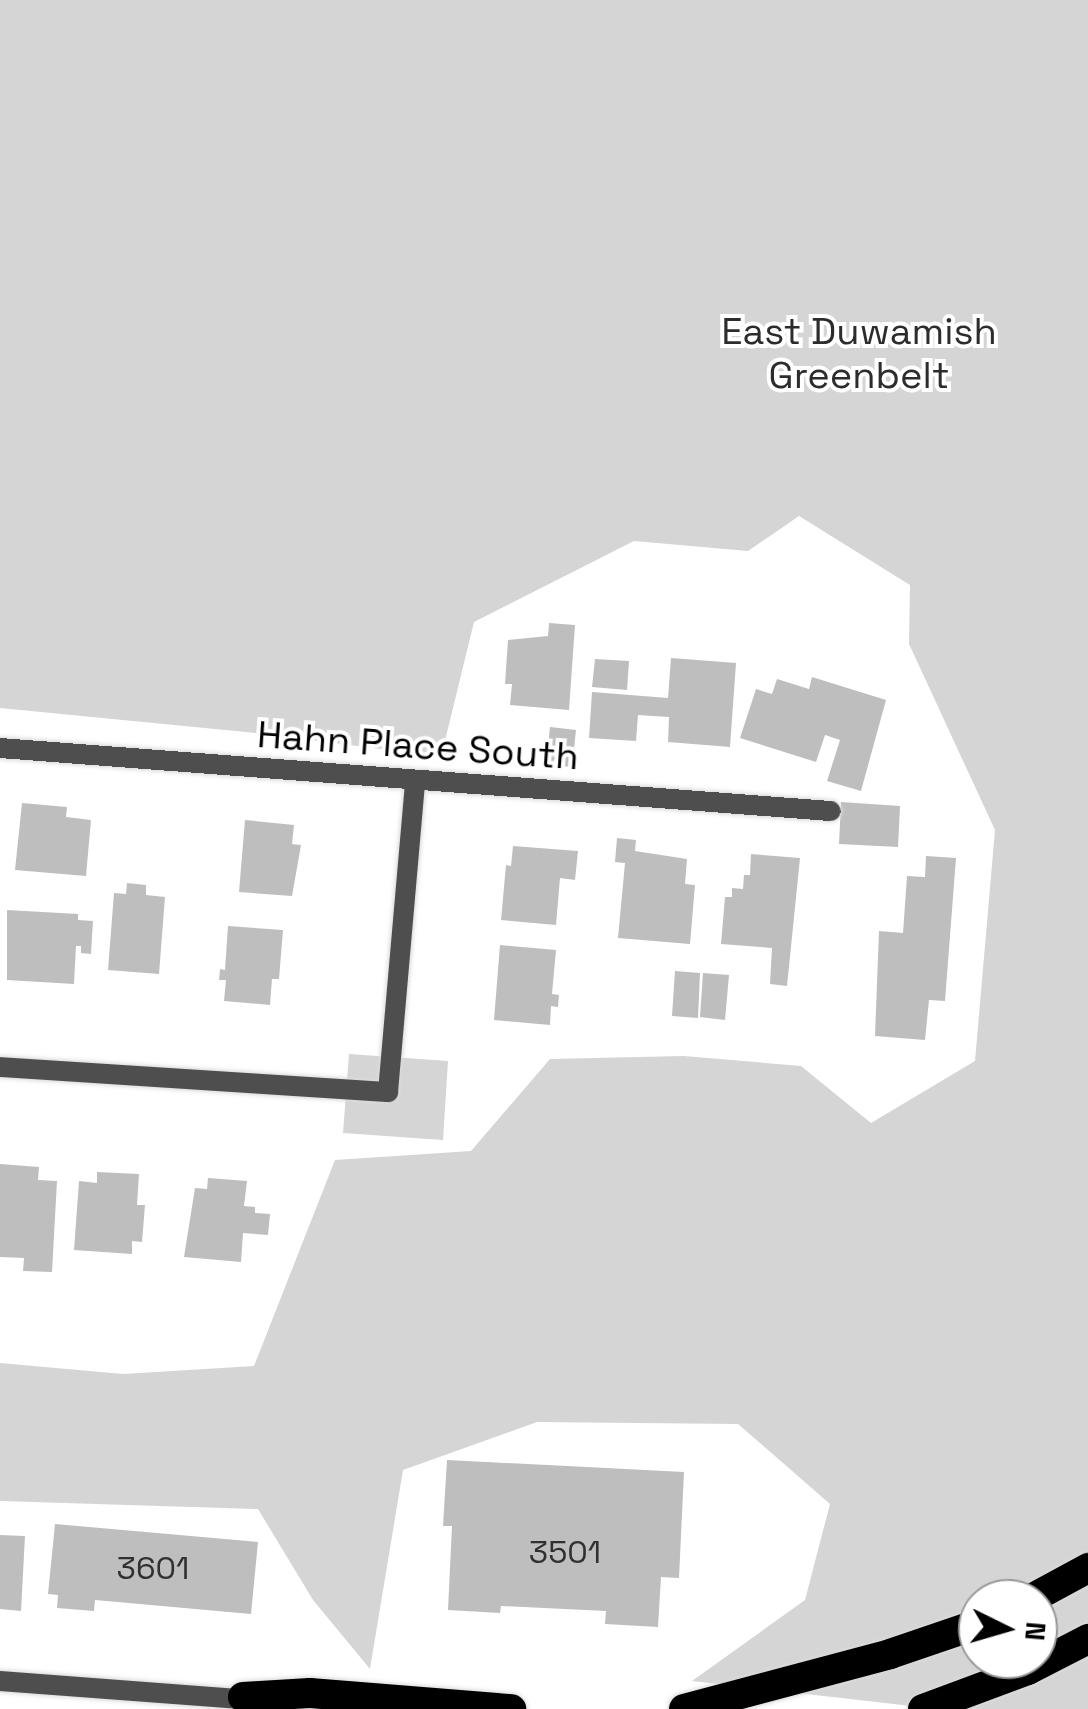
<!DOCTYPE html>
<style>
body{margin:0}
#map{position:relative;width:1088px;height:1709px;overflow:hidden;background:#fff;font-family:"Space Grotesk",sans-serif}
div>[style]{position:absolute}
.green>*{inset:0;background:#d5d5d5}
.building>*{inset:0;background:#bebebe}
.roads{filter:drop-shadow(0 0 2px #dbdbdb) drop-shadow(0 0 2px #dbdbdb)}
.street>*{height:20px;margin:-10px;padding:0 10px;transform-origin:10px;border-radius:10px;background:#4e4e4e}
.highway>*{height:30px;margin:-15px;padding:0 15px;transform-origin:15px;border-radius:15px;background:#000}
span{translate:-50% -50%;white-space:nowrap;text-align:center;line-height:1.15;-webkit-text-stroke:8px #fff;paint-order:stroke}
.number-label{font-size:32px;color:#303030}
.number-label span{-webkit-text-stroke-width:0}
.park-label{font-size:38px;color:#2c2c2c}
.street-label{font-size:38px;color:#000}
.north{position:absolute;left:958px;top:1579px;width:100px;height:100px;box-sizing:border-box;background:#fff;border:2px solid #999;border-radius:50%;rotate:95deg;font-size:28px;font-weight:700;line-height:40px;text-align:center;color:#000}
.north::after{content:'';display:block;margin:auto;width:35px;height:45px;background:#000;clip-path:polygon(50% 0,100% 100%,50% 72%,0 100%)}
</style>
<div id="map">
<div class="green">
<div style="clip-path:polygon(evenodd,0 0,1088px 0,1088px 1709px,938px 1709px,692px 1681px,805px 1600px,830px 1504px,738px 1424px,537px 1422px,403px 1470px,370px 1669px,313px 1600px,258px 1509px,0 1501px,0 1363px,123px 1374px,254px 1366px,335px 1160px,471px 1151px,550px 1059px,684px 1056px,801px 1066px,871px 1123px,975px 1061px,995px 830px,909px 644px,910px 585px,799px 516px,748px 551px,634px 541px,474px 622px,441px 757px,266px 734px,0 708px,0 0,978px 1599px,1038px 1599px,1038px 1659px,978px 1659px,978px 1599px)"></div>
<div style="clip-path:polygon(349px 1054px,448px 1061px,443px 1140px,343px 1133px)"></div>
</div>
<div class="building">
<div style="clip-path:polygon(549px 623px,575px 625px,569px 710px,510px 705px,512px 684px,505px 684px,508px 640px,548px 636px)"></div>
<div style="clip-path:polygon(671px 658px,736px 663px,730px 747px,668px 742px,669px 717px,638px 715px,636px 741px,589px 738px,592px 692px,668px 698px)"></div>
<div style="clip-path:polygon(595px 659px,629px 661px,627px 690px,592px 687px)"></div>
<div style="clip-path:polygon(812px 677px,886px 700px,861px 791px,827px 781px,840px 740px,825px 735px,816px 762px,740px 738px,756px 689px,772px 694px,777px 679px,809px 689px)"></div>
<div style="clip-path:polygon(550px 727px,576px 730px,572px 767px,546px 765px)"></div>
<div style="clip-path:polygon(841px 802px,900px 806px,898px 847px,839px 844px)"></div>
<div style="clip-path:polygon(22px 803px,67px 807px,66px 817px,91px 820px,86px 876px,15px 870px)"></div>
<div style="clip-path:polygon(245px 820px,294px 825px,292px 844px,301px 845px,292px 896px,239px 892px)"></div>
<div style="clip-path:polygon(617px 838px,636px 840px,635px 851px,687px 859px,685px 884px,695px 885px,690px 944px,618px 938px,625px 863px,615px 862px)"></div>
<div style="clip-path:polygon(513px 846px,578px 851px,575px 880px,560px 878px,556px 925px,501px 920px,506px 865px,511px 866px)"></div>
<div style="clip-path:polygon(751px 854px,800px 858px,787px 986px,770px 984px,772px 948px,721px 944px,725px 897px,732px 897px,732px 888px,743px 889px,744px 875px,750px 875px)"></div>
<div style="clip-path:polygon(926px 856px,956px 858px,945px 1001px,929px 1000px,925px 1040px,875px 1036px,879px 931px,903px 933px,907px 876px,925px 877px)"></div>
<div style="clip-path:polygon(127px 883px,146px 885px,146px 895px,165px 897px,159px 974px,108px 970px,114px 893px,126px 894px)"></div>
<div style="clip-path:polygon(7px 910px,78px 914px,78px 920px,93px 921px,91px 954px,81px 953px,81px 946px,76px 946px,74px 984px,7px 980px)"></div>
<div style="clip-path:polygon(228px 926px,283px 930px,279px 979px,272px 979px,270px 1005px,224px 1001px,226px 980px,219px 980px,220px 969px,225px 970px)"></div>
<div style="clip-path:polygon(500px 945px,556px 950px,552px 994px,559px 995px,558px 1007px,551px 1006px,550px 1025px,494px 1020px)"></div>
<div style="clip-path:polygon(675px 971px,700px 973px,698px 1018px,672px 1016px)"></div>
<div style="clip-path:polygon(703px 973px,729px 975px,725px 1020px,700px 1017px)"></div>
<div style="clip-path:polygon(0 1164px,39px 1167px,38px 1180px,57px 1181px,52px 1272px,23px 1271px,24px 1258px,0 1257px)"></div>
<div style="clip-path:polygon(97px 1172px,139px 1174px,137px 1205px,145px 1205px,142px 1242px,132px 1241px,132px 1254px,74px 1250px,79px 1181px,97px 1183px)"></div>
<div style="clip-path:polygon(208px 1178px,247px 1181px,244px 1206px,255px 1207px,255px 1213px,270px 1214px,268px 1235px,243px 1233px,241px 1262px,184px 1257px,195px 1188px,207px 1189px)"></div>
<div style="clip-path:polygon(447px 1460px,684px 1472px,679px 1578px,661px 1577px,658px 1627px,605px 1624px,606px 1611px,501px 1606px,500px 1613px,448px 1610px,452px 1526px,443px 1526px)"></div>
<div style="clip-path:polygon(55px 1524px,258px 1542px,251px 1614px,95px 1600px,94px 1611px,57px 1608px,58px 1595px,48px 1594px)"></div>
<div style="clip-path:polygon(0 1535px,25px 1536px,21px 1611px,0 1609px)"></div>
</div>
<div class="roads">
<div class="street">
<div style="left:0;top:748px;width:833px;rotate:4.34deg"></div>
<div style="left:0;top:1067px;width:389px;rotate:3.7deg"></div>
<div style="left:388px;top:1092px;width:310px;rotate:-85deg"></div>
<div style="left:0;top:1681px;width:255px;rotate:4.3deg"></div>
</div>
<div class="highway">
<div style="left:1031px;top:1599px;width:65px;rotate:-28.5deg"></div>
<div style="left:243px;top:1697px;width:67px;rotate:-3.4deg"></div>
<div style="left:310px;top:1693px;width:202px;rotate:4.6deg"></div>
<div style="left:684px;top:1709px;width:213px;rotate:-14.9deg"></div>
<div style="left:890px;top:1654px;width:93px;rotate:-18.8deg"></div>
<div style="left:923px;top:1709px;width:112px;rotate:-20.4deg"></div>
<div style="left:1028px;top:1670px;width:68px;rotate:-27.3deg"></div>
</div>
</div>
<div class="number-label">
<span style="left:565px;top:1552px">3501</span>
<span style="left:153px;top:1568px">3601</span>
</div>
<div class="park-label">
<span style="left:859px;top:354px">East Duwamish<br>Greenbelt</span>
</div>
<div class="street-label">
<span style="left:418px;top:746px;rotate:4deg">Hahn Place South</span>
</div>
<div class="north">N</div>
</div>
